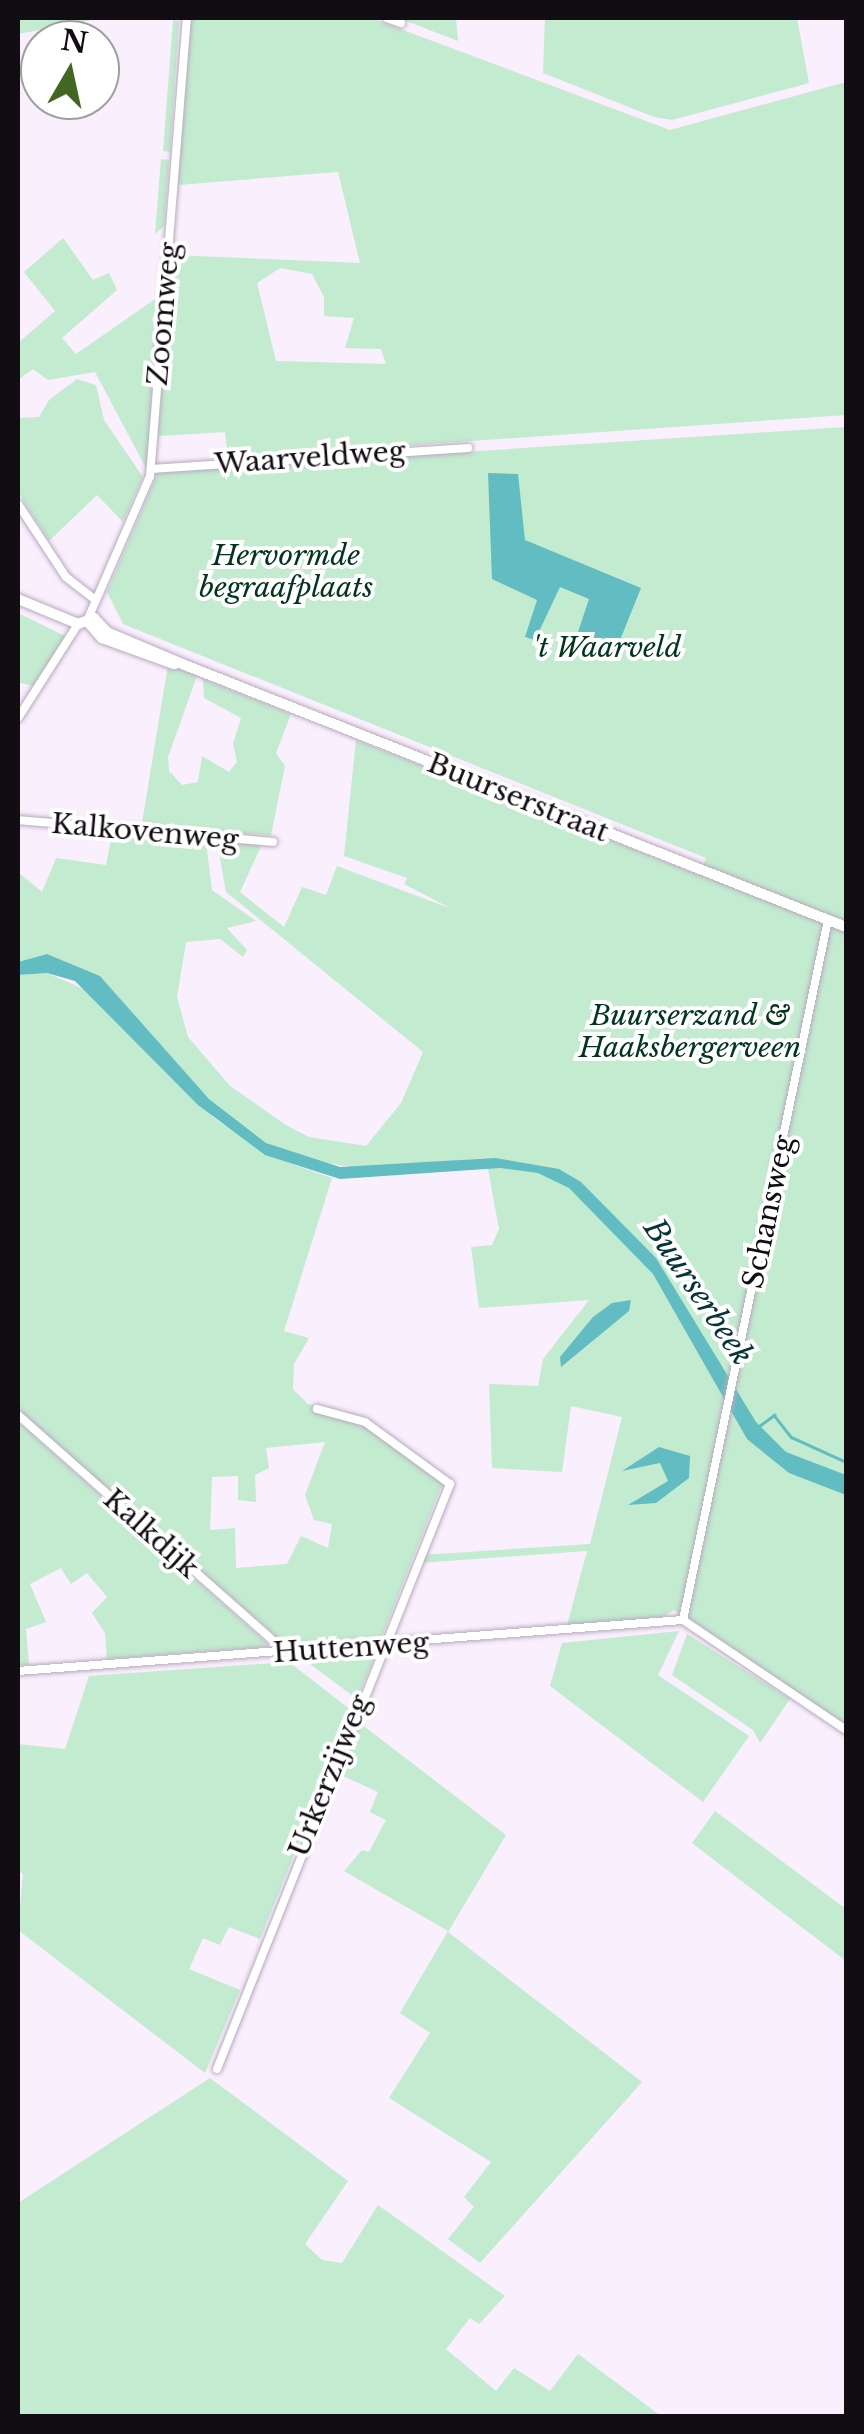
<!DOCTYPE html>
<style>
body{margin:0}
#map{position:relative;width:864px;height:2434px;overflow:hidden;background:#f9effd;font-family:"Libre Baskerville",serif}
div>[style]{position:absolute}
.green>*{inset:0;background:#c2ebd0}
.water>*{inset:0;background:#61bdc2}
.stream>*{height:2.5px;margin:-1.25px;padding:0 1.25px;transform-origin:1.25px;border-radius:1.25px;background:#61bdc2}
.roads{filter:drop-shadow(0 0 2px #b9a9be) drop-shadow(0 0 2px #b9a9be)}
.street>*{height:8px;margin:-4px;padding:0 4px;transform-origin:4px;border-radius:4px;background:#fff}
.secondary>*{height:10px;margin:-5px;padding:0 5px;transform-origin:5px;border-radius:5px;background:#fff}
span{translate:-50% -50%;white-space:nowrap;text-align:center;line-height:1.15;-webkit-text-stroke:8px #fff;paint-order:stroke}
.street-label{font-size:28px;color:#120c13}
.park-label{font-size:28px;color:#00361d;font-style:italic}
.water-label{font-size:30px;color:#063537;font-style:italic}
.frame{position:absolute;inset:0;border:20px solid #120c13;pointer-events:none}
.north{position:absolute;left:20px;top:20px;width:100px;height:100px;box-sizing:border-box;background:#fff;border:2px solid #a09ea1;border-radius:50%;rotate:9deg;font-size:28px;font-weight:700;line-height:40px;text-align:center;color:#120c13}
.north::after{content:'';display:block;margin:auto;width:35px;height:45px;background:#426721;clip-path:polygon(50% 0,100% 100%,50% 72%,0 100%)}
</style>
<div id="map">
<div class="green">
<div style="clip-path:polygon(18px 18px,102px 18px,18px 34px)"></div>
<div style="clip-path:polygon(evenodd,191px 18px,371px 18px,670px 130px,846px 82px,846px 415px,240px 457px,238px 448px,227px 448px,225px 432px,158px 436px,172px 255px,360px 263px,338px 172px,178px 185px,191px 18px,280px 268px,312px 274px,324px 297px,324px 316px,354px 318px,345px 348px,381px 349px,386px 364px,276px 361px,257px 283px,280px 268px)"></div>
<div style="clip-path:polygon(456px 18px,458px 41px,401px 19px,401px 18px)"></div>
<div style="clip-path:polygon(545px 18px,797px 18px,809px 83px,672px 120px,654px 117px,543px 73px)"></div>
<div style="clip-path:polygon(173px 20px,179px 21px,170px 152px,163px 151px)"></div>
<div style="clip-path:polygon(161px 159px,169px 160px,164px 226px,155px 234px)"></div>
<div style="clip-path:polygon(63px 238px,93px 280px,109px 273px,117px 290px,62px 338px,76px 354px,158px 297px,147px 470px,95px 372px,48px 380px,33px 369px,18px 380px,18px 343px,55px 311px,24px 272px)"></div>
<div style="clip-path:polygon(77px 379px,96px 385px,104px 420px,143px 477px,123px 522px,97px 495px,49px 541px,18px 492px,18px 418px,39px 417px,49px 400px)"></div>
<div style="clip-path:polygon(846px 427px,846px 1726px,674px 1610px,659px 1619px,567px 1625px,587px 1551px,419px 1563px,422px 1555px,590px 1544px,622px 1417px,571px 1406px,562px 1472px,492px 1468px,489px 1384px,538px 1386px,543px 1359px,589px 1300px,479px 1308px,471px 1247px,492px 1245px,499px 1229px,486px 1158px,362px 1169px,304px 1159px,266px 1143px,209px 1099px,100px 976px,47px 954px,18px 962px,18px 872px,42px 892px,56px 858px,106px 865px,112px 834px,206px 842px,212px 890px,256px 921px,227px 928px,247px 950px,243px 957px,220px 939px,186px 942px,177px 997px,188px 1037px,230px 1086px,286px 1125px,309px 1137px,366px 1146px,401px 1103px,423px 1052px,226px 892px,217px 842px,262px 844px,240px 892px,284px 927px,302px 887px,326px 895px,337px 866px,452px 909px,404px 884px,407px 878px,344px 856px,356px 740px,699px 875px,706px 858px,123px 624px,107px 592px,158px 472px)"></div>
<div style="clip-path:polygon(18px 613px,65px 636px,33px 686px,18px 682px)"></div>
<div style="clip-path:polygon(168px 665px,197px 676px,168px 757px,169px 771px,182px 785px,198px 782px,202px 756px,229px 772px,237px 762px,233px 744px,241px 718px,204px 698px,203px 679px,291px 714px,276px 753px,285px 766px,271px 835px,141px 829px)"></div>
<div style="clip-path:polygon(evenodd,47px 973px,90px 992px,216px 1120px,289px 1163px,332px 1178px,284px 1331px,309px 1338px,294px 1364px,293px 1389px,308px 1404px,372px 1424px,445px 1477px,381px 1639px,286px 1645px,18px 1411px,18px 975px,47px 973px,325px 1442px,305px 1495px,314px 1520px,332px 1524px,328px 1548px,301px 1536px,287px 1564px,236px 1568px,235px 1528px,210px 1530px,212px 1477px,238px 1476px,238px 1500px,256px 1502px,255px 1475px,269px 1468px,266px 1448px,325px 1442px)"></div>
<div style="clip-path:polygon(18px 1422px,267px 1643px,268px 1647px,107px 1659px,105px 1633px,92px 1613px,107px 1597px,87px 1573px,71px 1584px,61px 1568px,30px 1584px,46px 1622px,26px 1629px,29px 1665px,18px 1665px)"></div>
<div style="clip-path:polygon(679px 1631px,658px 1675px,749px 1736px,703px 1802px,550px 1686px,562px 1643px)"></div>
<div style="clip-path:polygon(687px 1634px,790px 1699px,760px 1743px,753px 1730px,672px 1675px)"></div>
<div style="clip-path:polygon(375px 1656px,357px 1699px,306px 1661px,342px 1658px)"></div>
<div style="clip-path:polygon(289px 1662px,352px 1711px,260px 1939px,229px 1927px,220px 1945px,203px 1938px,189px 1969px,240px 1990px,205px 2073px,18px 1930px,23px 1874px,18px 1870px,18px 1744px,65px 1749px,89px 1676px)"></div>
<div style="clip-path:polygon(361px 1724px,506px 1835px,448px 1932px,642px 2082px,480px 2263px,448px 2239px,474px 2207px,464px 2197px,491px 2162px,389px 2098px,430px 2033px,400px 2013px,448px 1931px,344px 1871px,362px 1850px,369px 1852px,386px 1820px,370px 1812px,378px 1792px,341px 1775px)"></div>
<div style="clip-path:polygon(715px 1811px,846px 1909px,846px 1961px,692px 1843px)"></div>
<div style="clip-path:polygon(210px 2078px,348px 2181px,305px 2244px,322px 2260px,342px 2263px,378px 2205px,505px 2296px,479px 2324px,470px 2318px,446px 2349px,496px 2391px,514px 2368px,550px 2391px,578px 2354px,661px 2416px,18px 2416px,18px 2203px)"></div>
</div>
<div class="water">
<div style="clip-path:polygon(488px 473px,518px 474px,525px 540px,641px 588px,612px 660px,573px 647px,589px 599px,560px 587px,535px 640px,525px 637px,537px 600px,492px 579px)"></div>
<div style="clip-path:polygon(47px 954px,100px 976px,209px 1099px,266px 1143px,340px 1167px,495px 1158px,559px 1169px,581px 1182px,656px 1258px,756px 1422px,786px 1452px,846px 1475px,846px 1495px,789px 1473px,747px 1439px,653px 1274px,569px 1188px,538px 1173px,500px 1168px,340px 1179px,265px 1155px,198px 1105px,75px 981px,47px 973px,18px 975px,18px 962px)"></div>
<div style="clip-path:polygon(631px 1300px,629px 1311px,561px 1367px,560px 1357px,593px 1317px,612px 1303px)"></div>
<div style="clip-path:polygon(659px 1447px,690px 1456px,689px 1478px,656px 1503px,628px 1505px,668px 1481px,660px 1463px,622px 1471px)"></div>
</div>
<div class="stream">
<div style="left:759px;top:1426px;width:19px;rotate:-36deg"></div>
<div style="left:774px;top:1415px;width:28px;rotate:52deg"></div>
<div style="left:791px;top:1437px;width:60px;rotate:24.4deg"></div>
</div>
<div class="roads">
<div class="street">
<div style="left:387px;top:18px;width:15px;rotate:20deg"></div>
<div style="left:151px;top:469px;width:318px;rotate:-3.8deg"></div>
<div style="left:18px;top:504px;width:87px;rotate:56.7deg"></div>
<div style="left:66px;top:577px;width:36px;rotate:38deg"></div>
<div style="left:87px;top:621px;width:158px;rotate:-66.5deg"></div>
<div style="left:150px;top:476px;width:459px;rotate:-85.4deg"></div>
<div style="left:18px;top:718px;width:112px;rotate:-57.4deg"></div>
<div style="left:18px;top:820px;width:256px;rotate:4.9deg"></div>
<div style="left:18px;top:1415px;width:358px;rotate:41.5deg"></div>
<div style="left:683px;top:1620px;width:715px;rotate:-78.3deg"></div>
<div style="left:683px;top:1620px;width:197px;rotate:34deg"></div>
<div style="left:18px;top:1671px;width:667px;rotate:-4.39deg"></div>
<div style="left:217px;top:2069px;width:630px;rotate:-68.28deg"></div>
<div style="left:450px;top:1484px;width:105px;rotate:-143.9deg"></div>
<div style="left:365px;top:1422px;width:50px;rotate:-164.8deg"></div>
</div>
<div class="secondary">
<div style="left:18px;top:599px;width:65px;rotate:22.6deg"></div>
<div style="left:78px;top:624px;width:17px;rotate:-21deg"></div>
<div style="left:94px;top:618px;width:19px;rotate:47deg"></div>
<div style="left:107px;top:632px;width:90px;rotate:22.9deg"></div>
<div style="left:190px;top:667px;width:706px;rotate:21.62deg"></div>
<div style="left:87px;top:621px;width:23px;rotate:49deg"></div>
<div style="left:102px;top:638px;width:77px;rotate:19.9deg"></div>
</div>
</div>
<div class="street-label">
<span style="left:164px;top:314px;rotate:-85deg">Zoomweg</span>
<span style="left:310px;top:458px;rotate:-4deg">Waarveldweg</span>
<span style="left:518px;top:798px;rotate:22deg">Buurserstraat</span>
<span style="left:145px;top:832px;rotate:5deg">Kalkovenweg</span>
<span style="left:769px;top:1212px;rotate:-78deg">Schansweg</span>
<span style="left:151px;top:1534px;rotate:42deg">Kalkdijk</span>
<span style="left:351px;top:1648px;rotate:-4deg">Huttenweg</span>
<span style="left:330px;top:1776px;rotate:-68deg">Urkerzijweg</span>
</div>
<div class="park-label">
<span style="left:286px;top:572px">Hervormde<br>begraafplaats</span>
<span style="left:607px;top:648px">'t Waarveld</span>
<span style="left:690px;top:1032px">Buurserzand &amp;<br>Haaksbergerveen</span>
</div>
<div class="water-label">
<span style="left:698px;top:1292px;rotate:56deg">Buurserbeek</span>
</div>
<div class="frame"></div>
<div class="north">N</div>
</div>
